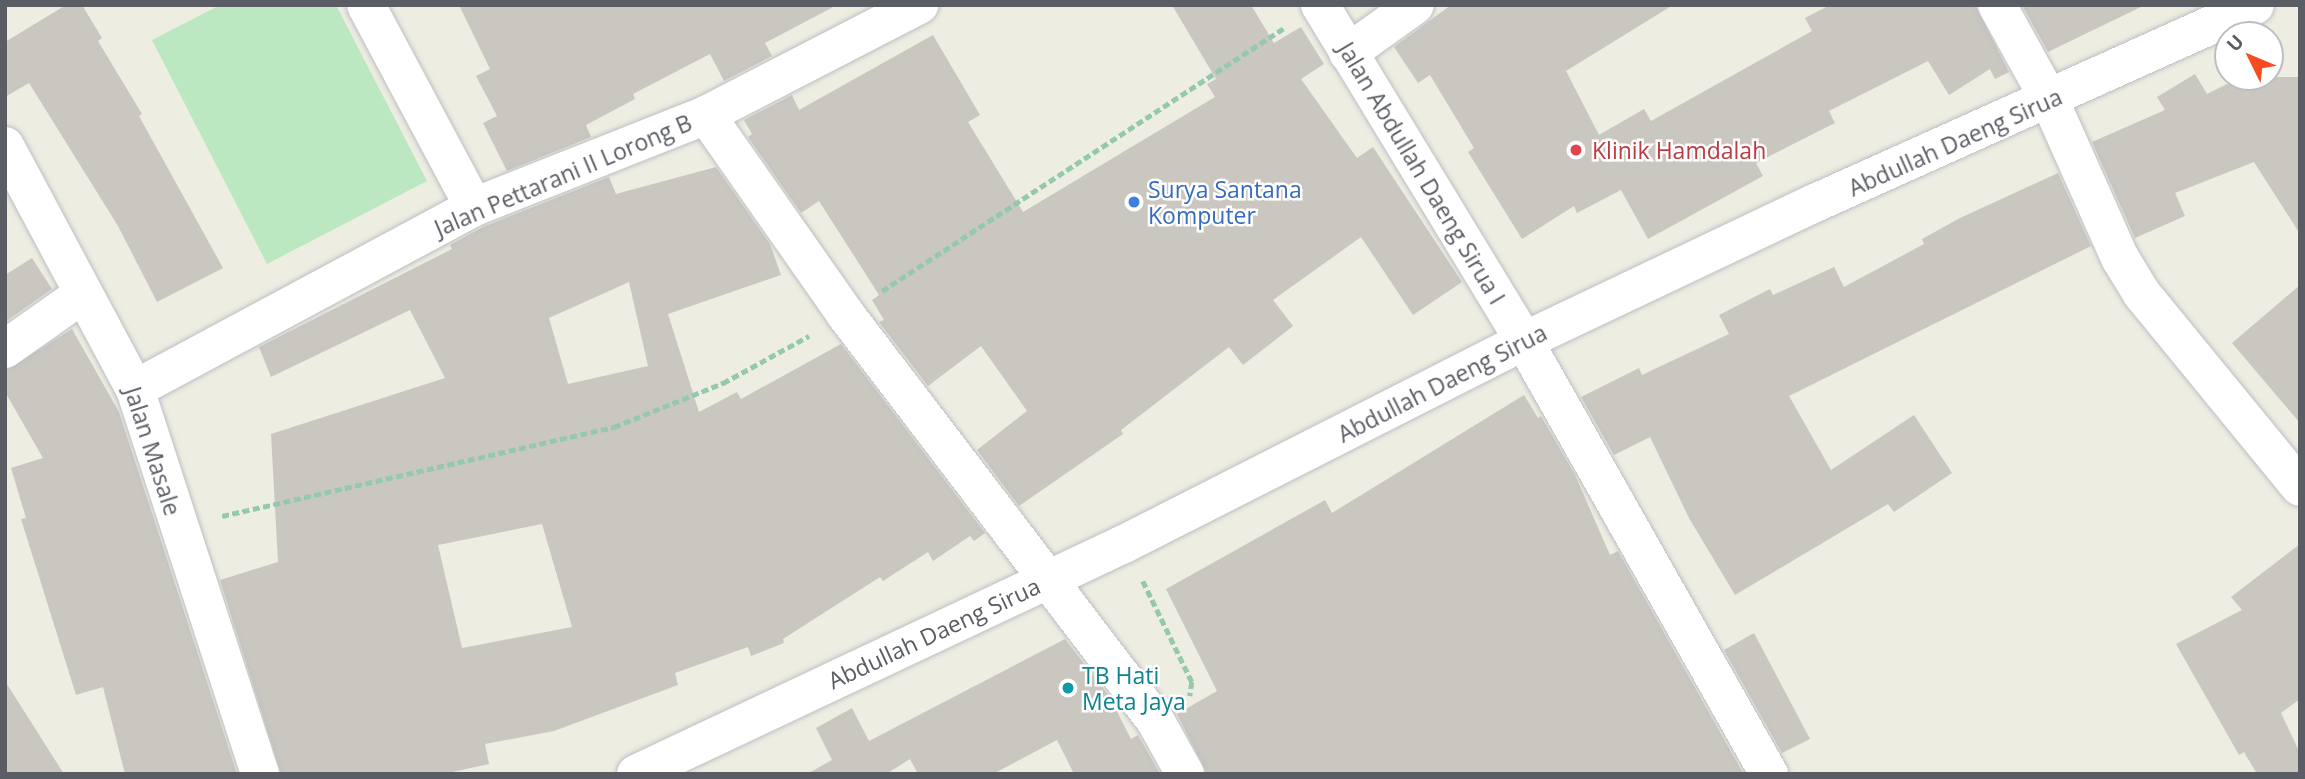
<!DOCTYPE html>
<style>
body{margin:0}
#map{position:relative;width:2305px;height:779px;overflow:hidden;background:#eeede1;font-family:"Open Sans",sans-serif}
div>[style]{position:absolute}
.green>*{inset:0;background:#bce8c1}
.building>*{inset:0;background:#c9c7bf}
.path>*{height:4.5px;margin-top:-2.25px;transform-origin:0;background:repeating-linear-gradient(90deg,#94c9ab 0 7px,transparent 0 10.5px)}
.roads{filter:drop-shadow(0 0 2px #bcbec4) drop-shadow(0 0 2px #bcbec4)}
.minor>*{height:38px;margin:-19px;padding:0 19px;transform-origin:19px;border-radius:19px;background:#fff}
.secondary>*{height:38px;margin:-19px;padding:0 19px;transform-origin:19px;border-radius:19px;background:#fff}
.dots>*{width:19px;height:19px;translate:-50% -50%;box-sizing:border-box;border:4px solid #fff;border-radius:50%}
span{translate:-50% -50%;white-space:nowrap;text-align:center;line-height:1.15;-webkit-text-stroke:5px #fff;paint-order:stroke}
.street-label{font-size:23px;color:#5a5d64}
.health-label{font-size:23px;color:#be3a42}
.left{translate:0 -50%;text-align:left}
.shop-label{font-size:23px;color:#366cbe}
.culture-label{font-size:23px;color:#0d838f}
.frame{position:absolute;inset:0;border:7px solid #5a5d64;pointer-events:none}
.north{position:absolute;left:2214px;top:21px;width:70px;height:70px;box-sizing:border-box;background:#fff;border:2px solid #bdbec1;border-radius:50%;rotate:313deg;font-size:19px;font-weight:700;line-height:28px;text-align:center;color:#5a5d64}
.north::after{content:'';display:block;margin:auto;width:24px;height:32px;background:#f64c20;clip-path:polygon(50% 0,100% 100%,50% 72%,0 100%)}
</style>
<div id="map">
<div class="green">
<div style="clip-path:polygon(220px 5px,336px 5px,427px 181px,267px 264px,152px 40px)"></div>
</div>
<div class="building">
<div style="clip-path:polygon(66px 5px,82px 5px,102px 38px,98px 41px,142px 114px,139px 116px,223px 268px,157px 302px,118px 226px,29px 83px,5px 97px,5px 42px)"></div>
<div style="clip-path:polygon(459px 5px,837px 5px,765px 43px,772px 56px,724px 81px,710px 54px,633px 94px,635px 99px,586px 125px,591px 137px,507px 171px,483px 123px,497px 116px,476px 76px,490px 69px)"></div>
<div style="clip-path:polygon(1172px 5px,1251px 5px,1274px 43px,1301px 27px,1324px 64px,1301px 79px,1357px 158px,1373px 147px,1462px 282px,1413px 315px,1361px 237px,1273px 300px,1293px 326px,1243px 365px,1229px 347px,1121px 430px,1123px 434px,1019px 506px,977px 450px,1027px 411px,981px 346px,928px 386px,879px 322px,884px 320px,872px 300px,879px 295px,819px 201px,801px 213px,748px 137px,752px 134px,744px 120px,792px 95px,799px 110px,933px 35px,980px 115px,968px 122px,1023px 212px,1215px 97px,1207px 84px,1216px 79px)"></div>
<div style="clip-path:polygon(1451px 5px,1673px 5px,1566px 71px,1599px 135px,1644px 109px,1651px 121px,1812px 31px,1805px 18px,1830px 5px,1975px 5px,2009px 72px,1995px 79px,1990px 69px,1949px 95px,1928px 61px,1829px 111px,1835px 123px,1756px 163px,1763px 176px,1648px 239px,1621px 190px,1577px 213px,1574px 206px,1522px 239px,1468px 152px,1474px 148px,1430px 75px,1418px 83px,1394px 47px)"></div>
<div style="clip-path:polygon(2022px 5px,2145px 5px,2048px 52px)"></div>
<div style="clip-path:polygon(2195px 74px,2207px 94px,2241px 77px,2300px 77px,2300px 234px,2254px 162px,2175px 193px,2185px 216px,2135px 238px,2092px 142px,2165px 110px,2157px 97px)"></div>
<div style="clip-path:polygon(evenodd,716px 167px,770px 244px,781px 275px,668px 314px,699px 412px,737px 392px,741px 399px,841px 344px,985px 533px,974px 541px,970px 536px,933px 561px,928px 552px,883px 581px,880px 577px,783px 639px,784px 643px,751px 656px,748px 647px,675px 673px,678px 685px,554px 731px,485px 744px,489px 764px,443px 774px,281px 774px,220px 580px,278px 562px,271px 434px,445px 378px,410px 310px,271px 377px,259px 347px,452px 249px,450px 245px,483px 227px,609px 177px,616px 194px,716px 167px,629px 282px,648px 366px,568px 384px,549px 318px,629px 282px,716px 167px,542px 524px,572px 627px,462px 648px,438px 545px,542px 524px)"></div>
<div style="clip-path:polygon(2058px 173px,2091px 246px,1789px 396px,1831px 470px,1914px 415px,1952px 473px,1894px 512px,1888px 504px,1735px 595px,1689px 518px,1650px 437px,1614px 455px,1581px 397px,1639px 368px,1642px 375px,1729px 334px,1719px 315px,1770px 289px,1773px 295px,1834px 267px,1844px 287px,1924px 244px,1922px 239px,1960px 218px)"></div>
<div style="clip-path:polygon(32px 258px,52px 289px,5px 322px,5px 275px)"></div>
<div style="clip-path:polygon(2300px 285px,2300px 423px,2232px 343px)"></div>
<div style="clip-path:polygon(72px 329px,119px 412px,237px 774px,125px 774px,103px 687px,76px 695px,21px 519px,26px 518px,11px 468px,43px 458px,5px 392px,5px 371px)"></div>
<div style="clip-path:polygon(1524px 395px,1538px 418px,1541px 416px,1575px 475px,1610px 555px,1618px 551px,1743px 773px,1207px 774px,1177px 714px,1217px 691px,1166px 589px,1325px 500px,1332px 513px)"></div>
<div style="clip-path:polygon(2300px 544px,2300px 699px,2281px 713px,2300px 753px,2300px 774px,2257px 774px,2244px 752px,2239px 755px,2176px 644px,2242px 610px,2231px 597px)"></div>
<div style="clip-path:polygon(1754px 633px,1810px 739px,1782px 753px,1724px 650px)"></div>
<div style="clip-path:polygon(1065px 639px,1109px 696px,1131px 739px,1138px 735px,1160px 774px,1069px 774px,1073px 772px,1057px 740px,993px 774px,918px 774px,910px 759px,886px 774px,807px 774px,832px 760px,816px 728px,852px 708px,869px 741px)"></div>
<div style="clip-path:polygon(5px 681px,64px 774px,5px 774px)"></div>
</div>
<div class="path">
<div style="left:882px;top:291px;width:482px;rotate:-33.2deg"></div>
<div style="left:222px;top:516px;width:402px;rotate:-12.8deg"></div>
<div style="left:614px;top:427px;width:118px;rotate:-22deg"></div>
<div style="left:723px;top:383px;width:98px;rotate:-28.7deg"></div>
<div style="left:1143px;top:581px;width:112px;rotate:64.1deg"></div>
<div style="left:1192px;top:682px;width:14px;rotate:98deg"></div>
</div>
<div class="roads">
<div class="minor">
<div style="left:366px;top:5px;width:229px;rotate:61.9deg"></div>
<div style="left:1320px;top:5px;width:393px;rotate:58.7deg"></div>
<div style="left:1524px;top:341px;width:498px;rotate:60.5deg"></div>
<div style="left:1997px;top:5px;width:110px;rotate:61.1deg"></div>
<div style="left:2050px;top:101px;width:172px;rotate:66deg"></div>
<div style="left:2120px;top:258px;width:42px;rotate:58.6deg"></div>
<div style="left:2142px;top:294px;width:249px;rotate:50.7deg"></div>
<div style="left:1348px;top:53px;width:82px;rotate:-35.6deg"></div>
<div style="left:706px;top:115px;width:244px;rotate:55deg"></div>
<div style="left:846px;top:315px;width:509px;rotate:52.66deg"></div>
<div style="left:1155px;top:720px;width:62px;rotate:60.9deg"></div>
<div style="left:5px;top:146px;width:276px;rotate:61.9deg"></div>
<div style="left:135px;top:389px;width:405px;rotate:72deg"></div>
<div style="left:5px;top:349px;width:95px;rotate:-35.2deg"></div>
<div style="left:135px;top:389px;width:385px;rotate:-28.2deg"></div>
<div style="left:474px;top:207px;width:250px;rotate:-21.6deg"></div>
<div style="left:706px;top:115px;width:240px;rotate:-27.3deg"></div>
</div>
<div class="secondary">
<div style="left:636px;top:774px;width:539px;rotate:-25.24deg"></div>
<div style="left:1124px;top:544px;width:449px;rotate:-26.9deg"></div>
<div style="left:1524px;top:341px;width:322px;rotate:-25.4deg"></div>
<div style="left:1815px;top:203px;width:482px;rotate:-24.2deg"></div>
</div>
</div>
<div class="dots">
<div style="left:1576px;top:150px;background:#e0444e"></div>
<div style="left:1134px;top:202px;background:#3f7fe0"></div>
<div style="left:1068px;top:688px;background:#0f9aa8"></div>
</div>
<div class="street-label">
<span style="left:1955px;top:142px;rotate:-24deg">Abdullah Daeng Sirua</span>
<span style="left:1422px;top:173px;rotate:59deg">Jalan Abdullah Daeng Sirua I</span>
<span style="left:563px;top:175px;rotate:-23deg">Jalan Pettarani II Lorong B</span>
<span style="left:1442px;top:383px;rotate:-27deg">Abdullah Daeng Sirua</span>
<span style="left:153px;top:451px;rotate:72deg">Jalan Masale</span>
<span style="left:934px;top:633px;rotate:-25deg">Abdullah Daeng Sirua</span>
</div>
<div class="health-label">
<span class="left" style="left:1592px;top:150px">Klinik Hamdalah</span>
</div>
<div class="shop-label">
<span class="left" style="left:1148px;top:202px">Surya Santana<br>Komputer</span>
</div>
<div class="culture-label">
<span class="left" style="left:1082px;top:688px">TB Hati<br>Meta Jaya</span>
</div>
<div class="frame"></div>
<div class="north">U</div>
</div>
